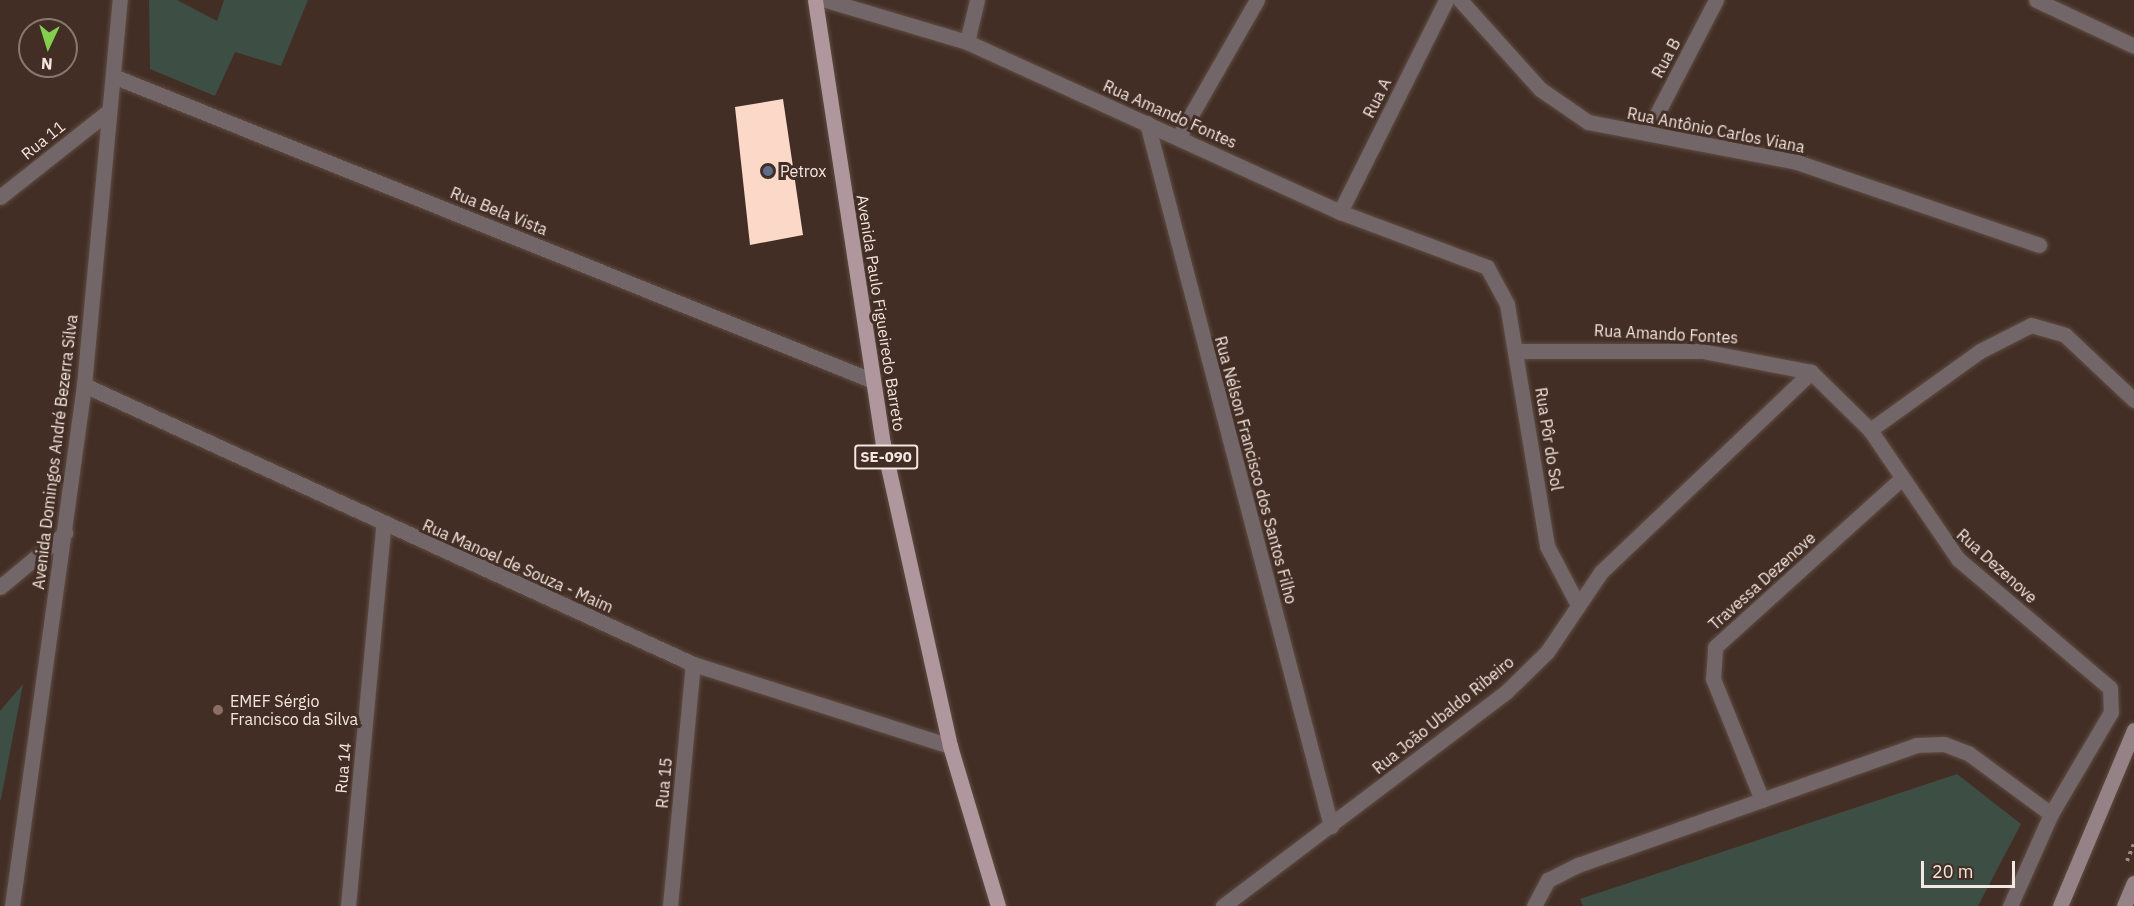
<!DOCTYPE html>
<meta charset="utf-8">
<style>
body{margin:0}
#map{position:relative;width:2134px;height:906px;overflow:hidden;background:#422e24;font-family:"IBM Plex Sans",sans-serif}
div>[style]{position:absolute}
.green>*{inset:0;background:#3d4e44}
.building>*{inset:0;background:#fbd8c8}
.path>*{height:4px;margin-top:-2px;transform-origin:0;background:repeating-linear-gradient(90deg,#9c8b83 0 3px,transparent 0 7.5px)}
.roads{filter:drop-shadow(0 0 2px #5e4b42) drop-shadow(0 0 2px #5e4b42)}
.minor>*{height:15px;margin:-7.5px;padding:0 7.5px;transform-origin:7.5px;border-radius:7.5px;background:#726669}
.secondary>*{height:15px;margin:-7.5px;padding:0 7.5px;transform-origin:7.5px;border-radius:7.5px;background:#948286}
.primary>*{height:15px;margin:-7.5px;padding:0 7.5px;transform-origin:7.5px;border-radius:7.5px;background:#af979d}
.dots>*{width:16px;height:16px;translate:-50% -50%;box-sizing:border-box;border:3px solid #422e24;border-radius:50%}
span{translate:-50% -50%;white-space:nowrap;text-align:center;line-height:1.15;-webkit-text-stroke:6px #422e24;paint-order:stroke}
.shield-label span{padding:2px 4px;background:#422e24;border:2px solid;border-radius:4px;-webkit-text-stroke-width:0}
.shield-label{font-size:15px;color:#f4e6e0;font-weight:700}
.street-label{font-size:16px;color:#f4e6e0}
.poi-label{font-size:16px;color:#f4e6e0}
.left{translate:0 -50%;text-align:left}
.north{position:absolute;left:18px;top:18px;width:60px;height:60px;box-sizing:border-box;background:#422e24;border:2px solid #89786f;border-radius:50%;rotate:184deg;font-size:16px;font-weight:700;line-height:24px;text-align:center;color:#f4e6e0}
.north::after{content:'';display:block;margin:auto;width:21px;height:27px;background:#83d04e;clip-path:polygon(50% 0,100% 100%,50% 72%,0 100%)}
.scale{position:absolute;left:1921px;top:861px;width:94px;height:27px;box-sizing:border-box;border:3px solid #f4e6e0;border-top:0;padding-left:8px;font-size:18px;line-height:21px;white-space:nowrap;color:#f4e6e0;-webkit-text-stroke:4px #422e24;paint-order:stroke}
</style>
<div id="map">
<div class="green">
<div style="clip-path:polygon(149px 0,177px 0,217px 21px,224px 0,308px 0,281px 66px,235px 52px,215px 96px,150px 69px)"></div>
<div style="clip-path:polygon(23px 684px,1px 799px,0 800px,0 711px)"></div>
<div style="clip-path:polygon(1957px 774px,2021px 824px,1978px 906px,1583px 906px,1580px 899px)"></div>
</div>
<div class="building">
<div style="clip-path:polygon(783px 99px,803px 235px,750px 245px,735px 107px)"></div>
</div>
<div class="path">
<div style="left:2127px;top:861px;width:18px;rotate:-68deg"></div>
</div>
<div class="roads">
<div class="minor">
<div style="left:826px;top:0;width:147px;rotate:16.6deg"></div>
<div style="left:967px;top:42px;width:410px;rotate:24.5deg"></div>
<div style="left:1340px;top:212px;width:157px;rotate:20.5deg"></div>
<div style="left:1487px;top:267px;width:42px;rotate:61.6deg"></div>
<div style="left:1507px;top:304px;width:245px;rotate:80.6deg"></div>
<div style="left:1547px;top:546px;width:67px;rotate:62.3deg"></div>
<div style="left:1460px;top:0;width:120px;rotate:48deg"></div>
<div style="left:1540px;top:89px;width:58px;rotate:34.5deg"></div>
<div style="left:1588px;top:122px;width:213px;rotate:10.8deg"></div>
<div style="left:1797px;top:162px;width:256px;rotate:18.9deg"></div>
<div style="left:2036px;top:0;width:108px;rotate:25.1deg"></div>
<div style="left:967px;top:42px;width:43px;rotate:-76.6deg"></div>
<div style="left:113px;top:76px;width:817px;rotate:21.85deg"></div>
<div style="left:1147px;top:123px;width:727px;rotate:75.33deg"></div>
<div style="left:1647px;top:133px;width:150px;rotate:-62.6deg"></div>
<div style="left:1179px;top:136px;width:157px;rotate:-60.2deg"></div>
<div style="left:0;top:197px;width:139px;rotate:-38.3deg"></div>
<div style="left:1340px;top:212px;width:237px;rotate:-63.4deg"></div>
<div style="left:1516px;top:351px;width:186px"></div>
<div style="left:1702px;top:351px;width:111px;rotate:10.9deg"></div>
<div style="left:1811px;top:372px;width:83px;rotate:44.5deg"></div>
<div style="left:1870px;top:430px;width:156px;rotate:55.7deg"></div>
<div style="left:1958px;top:559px;width:199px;rotate:40.3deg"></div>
<div style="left:2110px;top:688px;width:24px;rotate:88deg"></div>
<div style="left:2111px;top:712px;width:118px;rotate:120.5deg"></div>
<div style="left:2051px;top:814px;width:101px;rotate:114deg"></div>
<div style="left:84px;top:385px;width:670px;rotate:24.61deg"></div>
<div style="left:693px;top:664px;width:270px;rotate:17.7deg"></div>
<div style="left:1870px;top:430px;width:135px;rotate:-35.7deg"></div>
<div style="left:1980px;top:351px;width:57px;rotate:-27deg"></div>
<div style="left:2031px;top:325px;width:35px;rotate:16deg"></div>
<div style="left:2065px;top:335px;width:95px;rotate:43.3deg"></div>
<div style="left:0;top:587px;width:85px;rotate:-39.7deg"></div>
<div style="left:1762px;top:800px;width:131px;rotate:-112deg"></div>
<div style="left:1713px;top:679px;width:32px;rotate:-86deg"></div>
<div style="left:1715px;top:647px;width:249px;rotate:-42.1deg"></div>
<div style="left:12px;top:906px;width:526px;rotate:-82.13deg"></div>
<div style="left:84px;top:385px;width:387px;rotate:-84.7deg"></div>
<div style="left:348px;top:906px;width:382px;rotate:-84.7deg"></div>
<div style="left:670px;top:906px;width:243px;rotate:-84.6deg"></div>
<div style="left:1223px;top:906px;width:355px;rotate:-37.1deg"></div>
<div style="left:1506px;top:692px;width:57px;rotate:-44.3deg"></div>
<div style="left:1547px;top:652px;width:97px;rotate:-56deg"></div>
<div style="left:1601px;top:572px;width:290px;rotate:-43.6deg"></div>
<div style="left:1534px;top:906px;width:30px;rotate:-62deg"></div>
<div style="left:1548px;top:880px;width:34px;rotate:-27deg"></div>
<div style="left:1578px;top:865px;width:359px;rotate:-19.5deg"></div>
<div style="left:1916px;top:745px;width:28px;rotate:-2deg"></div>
<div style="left:1944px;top:744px;width:26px;rotate:21deg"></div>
<div style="left:1968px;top:753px;width:103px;rotate:36.3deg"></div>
</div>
<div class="secondary">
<div style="left:2060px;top:906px;width:191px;rotate:-67.2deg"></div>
<div style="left:2124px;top:906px;width:25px;rotate:-67deg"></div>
</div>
<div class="primary">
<div style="left:815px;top:0;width:449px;rotate:81.3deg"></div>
<div style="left:883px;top:444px;width:309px;rotate:77.5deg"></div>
<div style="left:950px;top:746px;width:167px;rotate:73.3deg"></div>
</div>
</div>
<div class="dots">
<div style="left:768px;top:171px;background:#5c6f8a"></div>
<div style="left:218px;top:710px;background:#8d6e63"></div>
</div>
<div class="shield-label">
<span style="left:886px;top:457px">SE-090</span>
</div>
<div class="street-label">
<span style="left:1666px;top:58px;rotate:-62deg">Rua B</span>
<span style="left:1377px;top:98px;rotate:-63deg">Rua A</span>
<span style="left:1170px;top:114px;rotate:24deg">Rua Amando Fontes</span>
<span style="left:1716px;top:130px;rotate:11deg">Rua Antônio Carlos Viana</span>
<span style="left:43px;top:140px;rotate:-39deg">Rua 11</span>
<span style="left:499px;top:211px;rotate:22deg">Rua Bela Vista</span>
<span style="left:881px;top:313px;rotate:81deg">Avenida Paulo Figueiredo Barreto</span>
<span style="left:1666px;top:334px;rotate:3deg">Rua Amando Fontes</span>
<span style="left:1549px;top:439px;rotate:81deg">Rua Pôr do Sol</span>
<span style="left:55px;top:452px;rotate:-83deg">Avenida Domingos André Bezerra Silva</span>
<span style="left:1256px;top:470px;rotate:75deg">Rua Nélson Francisco dos Santos Filho</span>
<span style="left:518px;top:566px;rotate:24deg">Rua Manoel de Souza - Maim</span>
<span style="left:1997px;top:566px;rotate:42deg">Rua Dezenove</span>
<span style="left:1762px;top:581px;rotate:-42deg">Travessa Dezenove</span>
<span style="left:1443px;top:715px;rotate:-39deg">Rua João Ubaldo Ribeiro</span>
<span style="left:343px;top:768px;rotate:-85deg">Rua 14</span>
<span style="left:664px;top:783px;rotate:-85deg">Rua 15</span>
</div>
<div class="poi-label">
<span class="left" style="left:780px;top:171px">Petrox</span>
<span class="left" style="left:230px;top:710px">EMEF Sérgio<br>Francisco da Silva</span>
</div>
<div class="north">N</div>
<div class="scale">20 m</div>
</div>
